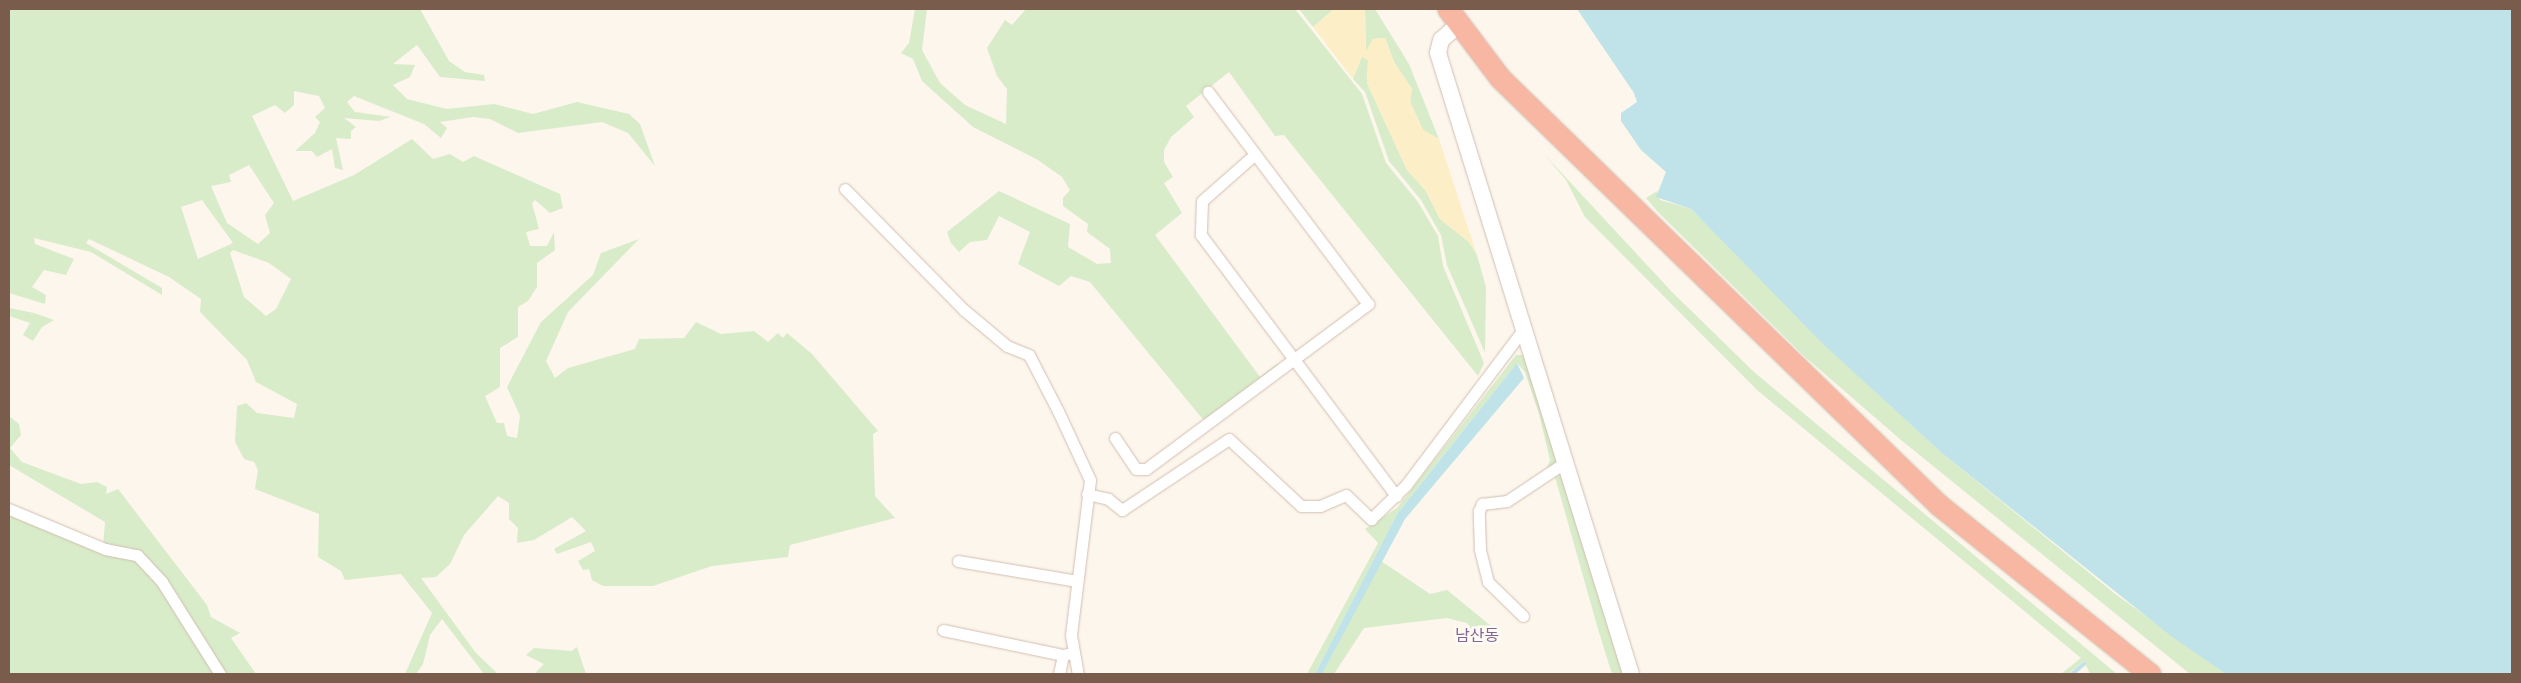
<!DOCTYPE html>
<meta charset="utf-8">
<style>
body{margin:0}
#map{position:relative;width:2521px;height:683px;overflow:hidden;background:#fdf6ec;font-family:"DM Sans","Noto Sans KR",sans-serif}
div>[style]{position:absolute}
.green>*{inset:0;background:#d8ecc9}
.sand>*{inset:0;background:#fcefc7}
.water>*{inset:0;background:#bfe3e8}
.stream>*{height:4px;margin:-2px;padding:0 2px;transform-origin:2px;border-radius:2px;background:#bfe3e8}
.roads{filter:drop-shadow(0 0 1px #d1beb0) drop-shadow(0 0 1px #d1beb0)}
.street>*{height:11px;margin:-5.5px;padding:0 5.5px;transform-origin:5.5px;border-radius:5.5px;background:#fff}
.secondary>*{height:16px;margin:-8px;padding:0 8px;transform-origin:8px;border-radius:8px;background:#fff}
.highway>*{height:21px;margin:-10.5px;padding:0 10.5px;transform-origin:10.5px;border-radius:10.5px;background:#f7b7a3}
span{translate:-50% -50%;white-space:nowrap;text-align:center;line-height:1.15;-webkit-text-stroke:5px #fffaf3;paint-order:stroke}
.quarter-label{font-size:16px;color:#846695}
.frame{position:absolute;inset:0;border:10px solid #7a5c4d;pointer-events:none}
</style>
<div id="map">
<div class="green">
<div style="clip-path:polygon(evenodd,9px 9px,420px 9px,449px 61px,465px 72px,484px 75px,485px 81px,440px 77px,417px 45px,393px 64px,415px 65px,410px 77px,393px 85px,407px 99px,447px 109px,494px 104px,533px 114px,577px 102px,629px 114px,640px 124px,655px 166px,628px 133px,602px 122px,518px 133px,490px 119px,473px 117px,440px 122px,447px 128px,441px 138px,424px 124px,354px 96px,347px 102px,355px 112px,391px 117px,379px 121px,344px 118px,356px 127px,351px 131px,351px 139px,336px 138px,343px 170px,335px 168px,332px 149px,317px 157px,312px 151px,295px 151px,315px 133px,320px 122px,315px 117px,325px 108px,319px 96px,294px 91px,294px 105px,285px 113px,275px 105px,252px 116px,293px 201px,354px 175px,412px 139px,433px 159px,450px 154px,463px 162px,474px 156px,560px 194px,563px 208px,550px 213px,535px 200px,532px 203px,539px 229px,526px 232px,530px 246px,547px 246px,554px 232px,555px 250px,537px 263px,537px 287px,528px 301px,518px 307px,518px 337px,500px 348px,500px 387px,485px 396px,497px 423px,504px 423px,507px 436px,517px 438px,520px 416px,507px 387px,541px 322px,593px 275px,601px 253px,639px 239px,568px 312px,546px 361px,555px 378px,568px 368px,635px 349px,639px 339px,684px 338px,696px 322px,721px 334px,754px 331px,768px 342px,778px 333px,783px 338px,787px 333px,812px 354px,878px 431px,873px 434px,875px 496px,895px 518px,790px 545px,788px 557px,712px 566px,653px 586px,603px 586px,592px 580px,589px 569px,583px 570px,578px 561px,595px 551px,591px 542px,557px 554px,554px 549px,586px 531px,572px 517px,534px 540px,517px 543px,518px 528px,509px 519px,509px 503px,498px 496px,464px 535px,450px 564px,436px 577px,421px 578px,476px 653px,498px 674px,484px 674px,442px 619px,430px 635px,423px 664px,416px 674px,405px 674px,432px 613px,401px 574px,345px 580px,341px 571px,318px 557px,319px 514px,255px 489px,258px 470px,254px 462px,244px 459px,235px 442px,237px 406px,246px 403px,257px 413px,294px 418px,297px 404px,256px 382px,247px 360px,200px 312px,201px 299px,169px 277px,89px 239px,86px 243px,162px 288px,162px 295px,91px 252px,34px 238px,35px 244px,74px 259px,66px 275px,44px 270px,32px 287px,46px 295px,45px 304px,9px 293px,9px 9px,249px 165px,274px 203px,265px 215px,270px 233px,258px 244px,227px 223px,211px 186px,231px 182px,229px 175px,249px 165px,9px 9px,202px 200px,233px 243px,198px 259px,181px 207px,202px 200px,9px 9px,233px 250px,269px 263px,291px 279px,276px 309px,266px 316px,244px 297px,230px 253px,233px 250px)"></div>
<div style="clip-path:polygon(915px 9px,927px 9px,922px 50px,940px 83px,965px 105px,1006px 124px,1007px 89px,997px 76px,987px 48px,1005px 20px,1012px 25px,1026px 9px,1295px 9px,1362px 94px,1386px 163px,1418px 202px,1438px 236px,1443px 266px,1484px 363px,1478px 376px,1284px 135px,1275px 136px,1229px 72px,1186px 106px,1194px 117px,1171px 137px,1164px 150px,1164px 162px,1173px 177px,1164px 183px,1182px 213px,1155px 235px,1260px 377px,1277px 364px,1282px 369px,1205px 422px,1090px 282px,1071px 276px,1059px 286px,1018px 264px,1030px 232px,999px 216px,987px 240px,970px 242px,959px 252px,951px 243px,947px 232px,999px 191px,1070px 224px,1068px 247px,1097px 264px,1111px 263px,1110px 249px,1087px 232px,1088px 224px,1063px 206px,1063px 198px,1070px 190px,1062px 177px,1038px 160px,973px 127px,922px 81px,913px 59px,901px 53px,909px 43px)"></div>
<div style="clip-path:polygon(1299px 9px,1334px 9px,1313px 27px)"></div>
<div style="clip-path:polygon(1365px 9px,1375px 9px,1409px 64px,1439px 139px,1423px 130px,1410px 102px,1412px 89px,1394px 62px,1385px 38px,1373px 39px,1366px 52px)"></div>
<div style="clip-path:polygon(1362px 56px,1368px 60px,1367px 83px,1407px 170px,1426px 191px,1440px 219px,1469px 242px,1477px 255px,1486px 287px,1485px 353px,1447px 265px,1441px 235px,1421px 200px,1389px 161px,1365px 92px,1353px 79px)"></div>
<div style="clip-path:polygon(1543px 153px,1672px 292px,1754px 372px,2117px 674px,2090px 674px,2084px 661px,2068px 674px,2061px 674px,2081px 658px,1757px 390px,1585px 217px,1566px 180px)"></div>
<div style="clip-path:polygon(1657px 191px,1660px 200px,1691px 209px,1823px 343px,1943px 454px,2114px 593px,2226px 674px,2190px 674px,1901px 440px,1804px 356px,1658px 212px,1646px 198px)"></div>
<div style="clip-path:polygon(9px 308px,34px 313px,54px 320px,42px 327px,33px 341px,23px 335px,30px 323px,9px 316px)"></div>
<div style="clip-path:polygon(1516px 355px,1524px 355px,1559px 458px,1555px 466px,1545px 473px,1550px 460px,1539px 414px,1525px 372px,1517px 363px,1397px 514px,1315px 674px,1307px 674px,1378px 543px,1365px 529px,1397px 508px)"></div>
<div style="clip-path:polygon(9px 416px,19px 424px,21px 435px,10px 448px,22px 462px,81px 484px,97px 482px,107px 487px,106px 494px,118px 489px,207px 605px,211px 617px,240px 633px,231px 638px,256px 674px,223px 674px,151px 564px,103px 546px,105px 522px,9px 465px)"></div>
<div style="clip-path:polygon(1561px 475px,1624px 674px,1612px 674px,1598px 629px,1555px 477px)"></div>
<div style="clip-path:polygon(9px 511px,126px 552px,146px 564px,219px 674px,9px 674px)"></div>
<div style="clip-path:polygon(1381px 561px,1430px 594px,1447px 590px,1496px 630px,1475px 636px,1467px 623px,1447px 618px,1364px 628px,1334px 674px,1322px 674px)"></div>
<div style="clip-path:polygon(577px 647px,586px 674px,534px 674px,544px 664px,526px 655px,534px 648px,572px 651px)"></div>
</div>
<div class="sand">
<div style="clip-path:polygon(1334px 9px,1365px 9px,1366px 51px,1373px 39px,1385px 38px,1394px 62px,1412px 89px,1410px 102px,1423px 130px,1439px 139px,1477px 255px,1469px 242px,1440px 219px,1426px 191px,1407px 170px,1367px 83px,1368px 60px,1362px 57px,1353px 79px,1313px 27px)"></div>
</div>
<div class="water">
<div style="clip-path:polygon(1577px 9px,2512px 9px,2512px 674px,2226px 674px,2171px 636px,1943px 454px,1823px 344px,1691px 209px,1656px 197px,1666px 172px,1641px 150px,1621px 121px,1621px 113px,1637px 102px,1634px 93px)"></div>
<div style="clip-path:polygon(1517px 363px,1524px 378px,1405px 519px,1322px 674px,1315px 674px,1397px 514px)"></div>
</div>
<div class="stream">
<div style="left:2072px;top:674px;width:16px;rotate:-40deg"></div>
</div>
<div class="roads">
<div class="street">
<div style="left:1254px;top:155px;width:69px;rotate:138.5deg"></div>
<div style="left:1202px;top:201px;width:34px;rotate:92deg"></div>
<div style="left:1201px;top:235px;width:326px;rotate:53.2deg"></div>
<div style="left:845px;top:189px;width:170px;rotate:45.5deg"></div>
<div style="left:964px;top:310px;width:56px;rotate:39.9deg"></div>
<div style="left:1007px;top:346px;width:24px;rotate:22deg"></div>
<div style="left:1029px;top:355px;width:63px;rotate:62.6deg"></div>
<div style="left:1058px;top:411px;width:76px;rotate:65.1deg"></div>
<div style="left:1090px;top:480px;width:156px;rotate:97deg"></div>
<div style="left:1071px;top:635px;width:40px;rotate:80deg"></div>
<div style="left:1115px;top:438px;width:37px;rotate:56deg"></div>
<div style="left:1136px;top:469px;width:10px"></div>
<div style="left:1146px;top:469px;width:277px;rotate:-36.6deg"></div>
<div style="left:1368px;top:304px;width:266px;rotate:-127deg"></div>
<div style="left:1087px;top:494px;width:22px;rotate:13deg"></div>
<div style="left:1108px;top:499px;width:18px;rotate:38deg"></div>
<div style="left:1122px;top:510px;width:128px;rotate:-33.6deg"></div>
<div style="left:1229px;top:439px;width:98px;rotate:42.9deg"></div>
<div style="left:1301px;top:506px;width:19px"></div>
<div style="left:1320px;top:506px;width:28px;rotate:-23deg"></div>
<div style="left:1346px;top:495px;width:35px;rotate:44deg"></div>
<div style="left:1371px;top:519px;width:49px;rotate:-44.2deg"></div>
<div style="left:1406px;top:485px;width:194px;rotate:-53deg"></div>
<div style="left:9px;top:509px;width:104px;rotate:22.6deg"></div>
<div style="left:105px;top:549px;width:33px;rotate:11deg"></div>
<div style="left:137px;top:555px;width:37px;rotate:47deg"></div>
<div style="left:162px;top:582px;width:109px;rotate:57.8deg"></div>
<div style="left:958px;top:561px;width:121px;rotate:9.5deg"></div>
<div style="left:1523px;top:616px;width:49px;rotate:-135.8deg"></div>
<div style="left:1488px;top:582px;width:34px;rotate:-104deg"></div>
<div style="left:1480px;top:549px;width:38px;rotate:-92deg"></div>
<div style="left:1479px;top:511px;width:8px;rotate:-67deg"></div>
<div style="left:1482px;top:504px;width:25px;rotate:-7deg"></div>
<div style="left:1507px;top:501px;width:72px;rotate:-33.7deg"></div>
<div style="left:943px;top:630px;width:123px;rotate:11.8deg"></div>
<div style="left:1063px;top:655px;width:9px;rotate:-13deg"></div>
<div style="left:1059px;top:674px;width:19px;rotate:-78deg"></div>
</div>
<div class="secondary">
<div style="left:1459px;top:24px;width:24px;rotate:138deg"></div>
<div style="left:1441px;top:40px;width:13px;rotate:103deg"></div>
<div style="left:1438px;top:53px;width:650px;rotate:72.74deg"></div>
</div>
<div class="highway">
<div style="left:1448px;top:9px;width:86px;rotate:53deg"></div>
<div style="left:1500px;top:78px;width:612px;rotate:44.21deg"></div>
<div style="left:1939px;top:505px;width:270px;rotate:38.7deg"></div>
</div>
</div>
<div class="quarter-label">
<span style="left:1477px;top:636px">남산동</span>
</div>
<div class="frame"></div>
</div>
